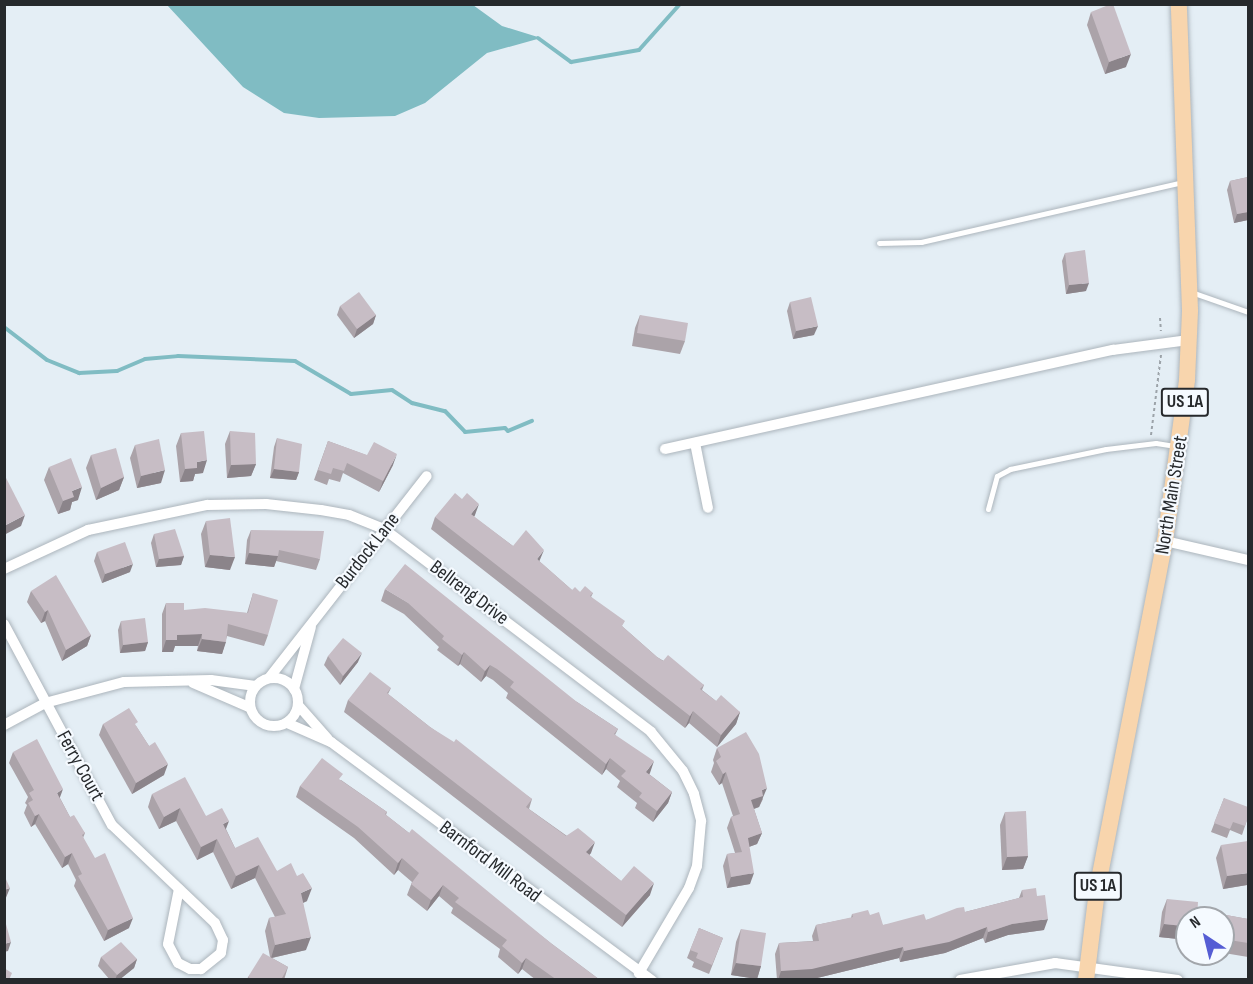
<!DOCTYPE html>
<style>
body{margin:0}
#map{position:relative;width:1253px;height:984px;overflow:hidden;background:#e4eef5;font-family:"Sofia Sans Condensed",sans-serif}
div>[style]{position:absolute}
.water>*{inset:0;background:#80bcc3}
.stream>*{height:4px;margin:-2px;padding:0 2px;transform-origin:2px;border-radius:2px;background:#80bcc3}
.path>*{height:2px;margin-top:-1px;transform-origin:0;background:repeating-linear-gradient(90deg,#9ca3a9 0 3px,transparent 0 6px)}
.roads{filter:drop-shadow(0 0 2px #acb5bc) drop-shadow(0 0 2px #acb5bc)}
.lane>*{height:5px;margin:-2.5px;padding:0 2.5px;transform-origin:2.5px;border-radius:2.5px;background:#fff}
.street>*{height:10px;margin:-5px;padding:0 5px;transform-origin:5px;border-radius:5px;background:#fff}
.street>.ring{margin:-5px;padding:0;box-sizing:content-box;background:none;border:10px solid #fff;border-radius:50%}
.primary>*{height:16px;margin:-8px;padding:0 8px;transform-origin:8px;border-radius:8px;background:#f8d5ad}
.wall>*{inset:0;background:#aba3a9}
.shaded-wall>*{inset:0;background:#8b848a}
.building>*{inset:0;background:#c7bdc5}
span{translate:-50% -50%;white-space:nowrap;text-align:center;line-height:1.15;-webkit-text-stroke:4.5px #f5faff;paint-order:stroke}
.shield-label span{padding:2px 4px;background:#f5faff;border:2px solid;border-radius:4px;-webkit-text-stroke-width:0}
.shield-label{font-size:18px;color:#26292c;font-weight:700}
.street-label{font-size:20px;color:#26292c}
.frame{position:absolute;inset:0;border:6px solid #26292c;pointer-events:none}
.north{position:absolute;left:1175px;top:906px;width:60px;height:60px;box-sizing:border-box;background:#f5faff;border:2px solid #a2a6ab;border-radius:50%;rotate:325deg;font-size:16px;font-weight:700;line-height:24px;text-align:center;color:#26292c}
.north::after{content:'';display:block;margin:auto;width:21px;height:27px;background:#555dd4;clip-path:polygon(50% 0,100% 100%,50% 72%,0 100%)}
</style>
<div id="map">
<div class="water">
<div style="clip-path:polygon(167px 5px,473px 5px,502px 26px,541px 38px,487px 53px,425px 103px,395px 116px,319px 118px,284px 113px,243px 87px)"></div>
</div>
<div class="stream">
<div style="left:538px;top:38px;width:41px;rotate:36deg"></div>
<div style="left:571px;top:62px;width:69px;rotate:-10deg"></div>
<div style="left:639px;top:50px;width:62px;rotate:-48.3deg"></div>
<div style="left:4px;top:327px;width:54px;rotate:37.5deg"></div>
<div style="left:47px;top:360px;width:35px;rotate:22deg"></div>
<div style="left:79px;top:373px;width:38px;rotate:-3deg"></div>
<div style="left:117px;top:371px;width:30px;rotate:-23deg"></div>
<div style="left:145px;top:359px;width:33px;rotate:-5deg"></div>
<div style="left:178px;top:356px;width:117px;rotate:2.4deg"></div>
<div style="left:295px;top:361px;width:65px;rotate:30.5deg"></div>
<div style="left:351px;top:394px;width:41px;rotate:-5.6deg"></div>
<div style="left:392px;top:390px;width:24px;rotate:33deg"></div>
<div style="left:412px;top:403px;width:34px;rotate:14deg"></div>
<div style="left:445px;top:411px;width:29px;rotate:46deg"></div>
<div style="left:465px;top:432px;width:40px;rotate:-5.7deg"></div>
<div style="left:505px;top:428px;width:4px;rotate:45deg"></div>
<div style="left:508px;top:431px;width:26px;rotate:-23deg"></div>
</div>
<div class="path">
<div style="left:1160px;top:318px;width:13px;rotate:86deg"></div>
<div style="left:1151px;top:435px;width:81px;rotate:-82.9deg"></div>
</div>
<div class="roads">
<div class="lane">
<div style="left:879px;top:243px;width:42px;rotate:-1.4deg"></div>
<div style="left:921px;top:242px;width:268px;rotate:-12.9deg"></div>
<div style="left:1191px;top:292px;width:60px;rotate:19.3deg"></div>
<div style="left:988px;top:509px;width:34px;rotate:-75deg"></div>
<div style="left:997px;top:476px;width:15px;rotate:-28deg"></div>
<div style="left:1010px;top:469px;width:98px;rotate:-11.8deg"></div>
<div style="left:1106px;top:449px;width:50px;rotate:-6.8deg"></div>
<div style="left:1156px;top:443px;width:20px;rotate:9deg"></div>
</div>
<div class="street">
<div style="left:695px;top:443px;width:66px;rotate:78.7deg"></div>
<div style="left:665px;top:449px;width:459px;rotate:-12.5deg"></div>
<div style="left:1113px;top:350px;width:77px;rotate:-7.5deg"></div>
<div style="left:1165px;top:541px;width:85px;rotate:12.9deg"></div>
<div style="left:4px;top:569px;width:93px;rotate:-24.9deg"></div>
<div style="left:88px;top:530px;width:122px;rotate:-11.9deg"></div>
<div style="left:207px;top:505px;width:59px;rotate:-1deg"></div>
<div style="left:266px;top:504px;width:55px;rotate:6.2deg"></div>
<div style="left:321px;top:510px;width:28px;rotate:10deg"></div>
<div style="left:349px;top:515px;width:38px;rotate:22deg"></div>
<div style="left:384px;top:529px;width:335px;rotate:37.2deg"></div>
<div style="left:651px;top:732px;width:50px;rotate:50.6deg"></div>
<div style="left:683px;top:771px;width:25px;rotate:64deg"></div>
<div style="left:694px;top:794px;width:28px;rotate:75deg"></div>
<div style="left:701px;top:821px;width:45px;rotate:95.1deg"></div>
<div style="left:697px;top:866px;width:23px;rotate:110deg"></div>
<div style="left:689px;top:888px;width:99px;rotate:120.5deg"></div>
<div style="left:4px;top:624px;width:228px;rotate:61.8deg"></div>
<div style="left:112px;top:825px;width:142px;rotate:43.6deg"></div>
<div style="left:215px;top:923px;width:19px;rotate:65deg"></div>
<div style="left:223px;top:940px;width:13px;rotate:99deg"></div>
<div style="left:221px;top:953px;width:26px;rotate:141deg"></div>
<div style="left:201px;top:969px;width:11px;rotate:180deg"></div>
<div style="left:190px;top:969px;width:13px;rotate:-153deg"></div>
<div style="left:178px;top:963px;width:21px;rotate:-118deg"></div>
<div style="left:168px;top:944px;width:56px;rotate:-78.7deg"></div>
<div class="ring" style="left:250px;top:678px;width:38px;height:38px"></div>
<div style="left:269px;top:678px;width:256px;rotate:-52deg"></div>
<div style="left:193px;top:683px;width:61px;rotate:23.2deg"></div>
<div style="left:294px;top:689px;width:64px;rotate:-74.7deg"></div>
<div style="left:298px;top:705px;width:45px;rotate:48.6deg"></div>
<div style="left:287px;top:723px;width:48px;rotate:23.4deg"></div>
<div style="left:331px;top:742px;width:400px;rotate:36.6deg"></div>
<div style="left:4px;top:725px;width:47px;rotate:-28.2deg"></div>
<div style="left:45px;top:703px;width:82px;rotate:-14.9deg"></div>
<div style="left:124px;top:682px;width:87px;rotate:-1.3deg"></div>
<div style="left:211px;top:680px;width:45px;rotate:7.6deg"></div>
<div style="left:960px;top:980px;width:97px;rotate:-10.1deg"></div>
<div style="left:1055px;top:963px;width:124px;rotate:7.9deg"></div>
</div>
<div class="primary">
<div style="left:1086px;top:980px;width:91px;rotate:-83deg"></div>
<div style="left:1097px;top:890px;width:356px;rotate:-79deg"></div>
<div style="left:1165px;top:541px;width:162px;rotate:-82.2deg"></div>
<div style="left:1187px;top:380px;width:70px;rotate:-87.5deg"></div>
<div style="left:1190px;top:310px;width:306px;rotate:-92.1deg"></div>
</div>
</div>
<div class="wall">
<div style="clip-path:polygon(1091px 12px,1126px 67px,1105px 74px,1087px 25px)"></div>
<div style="clip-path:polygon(1248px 177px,1248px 220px,1234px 223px,1227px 190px,1230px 181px)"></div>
<div style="clip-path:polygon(1065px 253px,1086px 291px,1066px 294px,1062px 261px)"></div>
<div style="clip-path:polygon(790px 302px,814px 335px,793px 339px,787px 311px)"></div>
<div style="clip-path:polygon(340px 306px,376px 315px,373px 324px,354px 338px,337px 315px)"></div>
<div style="clip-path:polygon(640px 315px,685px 341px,680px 354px,632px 346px,635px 328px)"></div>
<div style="clip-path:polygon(230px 431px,256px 464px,251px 476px,227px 478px,225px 444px)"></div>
<div style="clip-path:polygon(181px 433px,203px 473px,195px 474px,193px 481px,180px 482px,176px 446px)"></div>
<div style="clip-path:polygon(277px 438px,299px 472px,296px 480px,270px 478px,274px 447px)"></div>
<div style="clip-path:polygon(328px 441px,393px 465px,379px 492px,343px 473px,340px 482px,329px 479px,327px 485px,314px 480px)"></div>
<div style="clip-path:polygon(135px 445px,161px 483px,137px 488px,130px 458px)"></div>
<div style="clip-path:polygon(91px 455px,124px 477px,119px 490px,96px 500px,86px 468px)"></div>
<div style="clip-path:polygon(49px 467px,78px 500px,72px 502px,70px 510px,58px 514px,44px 480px)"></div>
<div style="clip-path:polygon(475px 515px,474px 517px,513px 546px,539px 561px,572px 590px,580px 592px,593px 593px,591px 597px,623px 627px,657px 657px,704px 685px,702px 690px,716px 701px,740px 712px,736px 724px,717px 747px,689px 723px,685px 728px,431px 529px,435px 517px)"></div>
<div style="clip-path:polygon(206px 521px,230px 570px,205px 567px,201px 534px)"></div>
<div style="clip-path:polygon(251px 530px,320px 559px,316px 570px,276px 561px,274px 567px,245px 564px,247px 540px)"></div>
<div style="clip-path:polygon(154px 534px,184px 556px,181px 565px,156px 567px,151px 543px)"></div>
<div style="clip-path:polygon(97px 552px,130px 572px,102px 583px,94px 561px)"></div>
<div style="clip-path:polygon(385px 589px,577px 702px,618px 729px,615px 735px,650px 773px,649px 774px,672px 792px,668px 803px,653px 822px,635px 808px,637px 803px,617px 787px,620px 781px,606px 769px,602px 775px,506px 698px,508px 693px,493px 680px,486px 676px,481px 682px,460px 664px,458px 666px,437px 650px,439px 647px,404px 614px,381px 601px)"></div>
<div style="clip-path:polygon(31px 591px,91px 635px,87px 646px,62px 661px,45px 621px,41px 623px,27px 602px)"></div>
<div style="clip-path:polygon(253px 593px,268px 635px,264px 646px,227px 636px,222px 654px,197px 651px,198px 646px,175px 646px,173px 652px,162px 652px,162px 614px,166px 603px,184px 610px,247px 613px)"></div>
<div style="clip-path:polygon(121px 621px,148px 642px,145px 651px,120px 653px,118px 630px)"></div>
<div style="clip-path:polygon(328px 656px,358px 662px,340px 685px,324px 665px)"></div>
<div style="clip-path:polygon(391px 688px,388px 694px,430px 727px,532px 799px,529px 809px,591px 853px,589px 855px,621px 881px,650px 895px,622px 927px,344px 712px,348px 700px)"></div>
<div style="clip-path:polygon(103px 724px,136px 726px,149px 746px,164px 775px,132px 794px,99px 735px)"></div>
<div style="clip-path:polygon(717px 748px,763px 799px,759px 807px,754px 809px,762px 833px,757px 844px,749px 847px,750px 884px,727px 888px,723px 866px,727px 854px,735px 853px,727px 828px,731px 817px,733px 816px,722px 783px,719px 785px,711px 772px,714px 763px,713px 760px)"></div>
<div style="clip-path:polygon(13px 752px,60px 798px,70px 817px,85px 833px,83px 838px,129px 928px,104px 941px,74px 886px,76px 880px,68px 864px,62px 868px,35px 824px,31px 827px,24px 813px,27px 805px,25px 803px,28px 797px,9px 763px)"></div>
<div style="clip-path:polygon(341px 780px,387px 812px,386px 815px,552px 944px,600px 980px,536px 980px,522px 969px,518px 974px,498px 957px,500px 949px,451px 913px,453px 908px,439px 896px,427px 911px,407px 895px,412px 882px,398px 870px,394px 875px,354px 838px,296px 797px,300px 786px)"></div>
<div style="clip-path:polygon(152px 794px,206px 816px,226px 829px,235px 848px,277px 871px,307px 901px,303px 903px,306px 950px,272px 958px,288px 967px,284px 980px,247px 980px,248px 977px,270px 957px,265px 931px,269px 918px,275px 917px,255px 878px,231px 889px,213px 852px,197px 860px,176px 821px,159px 829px,148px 807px)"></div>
<div style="clip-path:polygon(1224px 798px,1248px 817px,1242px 835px,1230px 830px,1227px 838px,1211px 832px)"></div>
<div style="clip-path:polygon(1005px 812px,1028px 856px,1023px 869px,1002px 870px,1000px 825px)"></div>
<div style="clip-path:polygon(1221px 845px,1247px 885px,1223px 889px,1216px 858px)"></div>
<div style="clip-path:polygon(1022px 890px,1037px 896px,1044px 930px,1008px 935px,985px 943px,983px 938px,945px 953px,900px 962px,899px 958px,809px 980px,777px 980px,775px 954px,779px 943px,813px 941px,812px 936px,816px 925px,851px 918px,852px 914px,870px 915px,883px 925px,926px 920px,965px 912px,1019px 898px)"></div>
<div style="clip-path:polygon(1167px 899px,1187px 918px,1187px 946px,1177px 945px,1178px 939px,1159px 937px,1162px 912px)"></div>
<div style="clip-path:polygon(1226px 915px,1248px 919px,1248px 957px,1224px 953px,1225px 947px,1223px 947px,1223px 922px)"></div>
<div style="clip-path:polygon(699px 928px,723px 938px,709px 974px,692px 967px,694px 962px,687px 958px)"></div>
<div style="clip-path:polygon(741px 929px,761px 966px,757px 979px,731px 975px,736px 942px)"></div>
<div style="clip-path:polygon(101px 957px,137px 959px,134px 968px,119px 980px,110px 980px,98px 966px)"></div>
</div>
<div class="shaded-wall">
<div style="clip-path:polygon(1131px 54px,1126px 67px,1105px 74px,1109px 62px)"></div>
<div style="clip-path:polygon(1248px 212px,1248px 220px,1234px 223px,1237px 214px)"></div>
<div style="clip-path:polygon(1089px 283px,1086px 291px,1066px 294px,1069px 285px)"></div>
<div style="clip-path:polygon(376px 315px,373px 324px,354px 338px,357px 329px)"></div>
<div style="clip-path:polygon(818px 326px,814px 335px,793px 339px,796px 331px)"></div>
<div style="clip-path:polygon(397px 454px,393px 465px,379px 492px,383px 481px)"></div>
<div style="clip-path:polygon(207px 460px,203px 473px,195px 474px,193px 481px,180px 482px,185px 469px,197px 462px)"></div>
<div style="clip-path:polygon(256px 464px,251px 476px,227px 478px,231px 465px)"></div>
<div style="clip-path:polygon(274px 469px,299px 472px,296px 480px,270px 478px)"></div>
<div style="clip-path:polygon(165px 470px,161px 483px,137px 488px,141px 476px)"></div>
<div style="clip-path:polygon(124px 477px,119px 490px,96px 500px,101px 488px)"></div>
<div style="clip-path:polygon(82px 487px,78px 500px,72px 502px,70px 510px,58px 514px,63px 501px,72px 491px)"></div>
<div style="clip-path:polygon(479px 504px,475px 515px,467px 526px,471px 514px)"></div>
<div style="clip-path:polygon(25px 515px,21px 526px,4px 535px,4px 526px)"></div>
<div style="clip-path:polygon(544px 550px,539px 562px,537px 559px)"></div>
<div style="clip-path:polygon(249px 553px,278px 556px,274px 567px,245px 564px)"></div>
<div style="clip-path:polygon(210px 555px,235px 557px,230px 570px,205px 567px)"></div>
<div style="clip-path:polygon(184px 556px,181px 565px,156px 567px,159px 559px)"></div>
<div style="clip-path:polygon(133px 564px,130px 572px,102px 583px,105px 574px)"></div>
<div style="clip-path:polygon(48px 610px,45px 621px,41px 623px,45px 612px)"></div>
<div style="clip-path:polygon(202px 634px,198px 646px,175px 646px,173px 652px,162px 652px,166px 640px,177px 635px)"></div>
<div style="clip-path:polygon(91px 635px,87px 646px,62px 661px,66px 650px)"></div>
<div style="clip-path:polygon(202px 639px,226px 642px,222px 654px,197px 651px)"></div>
<div style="clip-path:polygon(148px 642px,145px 651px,120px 653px,123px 645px)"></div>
<div style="clip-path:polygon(464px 652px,460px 664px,458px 666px,462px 655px)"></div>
<div style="clip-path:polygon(362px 653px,358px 662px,340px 685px,343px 676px)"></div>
<div style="clip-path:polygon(490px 665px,486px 676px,481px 682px,485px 671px)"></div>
<div style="clip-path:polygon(693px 711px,689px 723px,685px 728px,690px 716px)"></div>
<div style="clip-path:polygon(740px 712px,736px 724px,717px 747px,721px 735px)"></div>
<div style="clip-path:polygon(610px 758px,606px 769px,602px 775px,606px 764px)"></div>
<div style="clip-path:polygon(654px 761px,650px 773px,642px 783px,646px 772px)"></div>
<div style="clip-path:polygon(168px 764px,164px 775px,132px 794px,136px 783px)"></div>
<div style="clip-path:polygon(726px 772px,722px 783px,719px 785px,723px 774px)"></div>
<div style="clip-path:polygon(767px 788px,759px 807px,747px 811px,751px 800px,762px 790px)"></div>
<div style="clip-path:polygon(63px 789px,59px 800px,57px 793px)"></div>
<div style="clip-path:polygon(672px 792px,668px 803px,653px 822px,657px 811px)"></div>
<div style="clip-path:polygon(180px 808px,176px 821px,159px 829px,164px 817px)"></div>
<div style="clip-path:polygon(39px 814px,35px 824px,31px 827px,35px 816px)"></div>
<div style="clip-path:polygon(229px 821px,224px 834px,223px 824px)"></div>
<div style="clip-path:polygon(762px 833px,757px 844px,743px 849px,748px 838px)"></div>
<div style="clip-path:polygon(217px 839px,213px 852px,197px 860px,201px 847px)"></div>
<div style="clip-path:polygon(595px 842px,591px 853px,581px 864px,586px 852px)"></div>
<div style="clip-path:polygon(72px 853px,68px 864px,62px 868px,65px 857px)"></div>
<div style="clip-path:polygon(1028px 856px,1023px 869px,1002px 870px,1007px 857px)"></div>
<div style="clip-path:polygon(402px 858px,398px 870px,394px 875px,398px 863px)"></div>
<div style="clip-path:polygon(259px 865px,255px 878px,231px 889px,236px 876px)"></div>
<div style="clip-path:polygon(754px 873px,750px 884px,727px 888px,731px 877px)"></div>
<div style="clip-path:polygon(1248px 873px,1248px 880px,1247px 885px,1223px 889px,1227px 876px)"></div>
<div style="clip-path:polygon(654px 883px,650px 895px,622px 927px,626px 915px)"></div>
<div style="clip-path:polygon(443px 885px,439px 896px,427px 911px,431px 900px)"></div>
<div style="clip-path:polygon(10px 888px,5px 900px,4px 901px,4px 890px)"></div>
<div style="clip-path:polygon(312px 888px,307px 901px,296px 906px,301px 893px)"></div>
<div style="clip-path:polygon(133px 918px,129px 928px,104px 941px,108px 930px)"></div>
<div style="clip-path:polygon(1048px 919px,1044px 930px,1008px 935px,985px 943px,988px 932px,1012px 924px)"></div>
<div style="clip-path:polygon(1164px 924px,1183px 926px,1178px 939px,1159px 937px)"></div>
<div style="clip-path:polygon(987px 927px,983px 938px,945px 953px,900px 962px,904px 951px)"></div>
<div style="clip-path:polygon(1182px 932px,1187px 933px,1187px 946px,1177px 945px)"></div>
<div style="clip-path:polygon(311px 937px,306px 950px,271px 958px,275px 945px)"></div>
<div style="clip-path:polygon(11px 942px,8px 951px,4px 952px,4px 944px)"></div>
<div style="clip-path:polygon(903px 947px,899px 958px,809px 980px,778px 980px,781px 971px)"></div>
<div style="clip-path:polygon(526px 958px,522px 969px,518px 974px,522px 963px)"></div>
<div style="clip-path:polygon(137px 959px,134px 968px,119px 980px,115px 980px,117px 975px)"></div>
<div style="clip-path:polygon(736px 963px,761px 966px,757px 979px,731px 975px)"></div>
</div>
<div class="building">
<div style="clip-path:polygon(1111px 4px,1113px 4px,1131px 54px,1109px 62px,1091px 12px)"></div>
<div style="clip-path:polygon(1248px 177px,1248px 212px,1237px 214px,1230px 181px)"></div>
<div style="clip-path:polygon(1085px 250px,1089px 283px,1069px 285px,1065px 253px)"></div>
<div style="clip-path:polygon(359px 292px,376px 315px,357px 329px,340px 306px)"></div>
<div style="clip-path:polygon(811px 297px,818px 326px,796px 331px,790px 302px)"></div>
<div style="clip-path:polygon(640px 315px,688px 323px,685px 341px,637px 333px)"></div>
<div style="clip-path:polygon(204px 431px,207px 460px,197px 462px,197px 468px,185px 469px,181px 433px)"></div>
<div style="clip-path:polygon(230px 431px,255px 433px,256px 464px,231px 465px)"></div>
<div style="clip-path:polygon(277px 438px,302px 444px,299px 472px,274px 469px)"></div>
<div style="clip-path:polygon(159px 439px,165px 470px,141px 476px,135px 445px)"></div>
<div style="clip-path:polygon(328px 441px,367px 455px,374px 442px,397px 454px,383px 481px,347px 463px,344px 471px,333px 468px,331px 474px,318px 470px)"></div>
<div style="clip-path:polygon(116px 448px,124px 477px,101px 488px,91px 455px)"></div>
<div style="clip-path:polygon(71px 458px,82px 487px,72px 491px,74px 497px,63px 501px,49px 467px)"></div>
<div style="clip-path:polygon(4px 474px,25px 515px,4px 526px)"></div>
<div style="clip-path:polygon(455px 493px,462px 499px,467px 493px,479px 504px,471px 514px,513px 546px,526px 530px,544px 550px,537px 559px,572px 590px,575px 587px,580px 592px,585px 586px,593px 593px,590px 596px,625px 621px,622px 626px,657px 657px,663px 661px,668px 655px,704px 685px,700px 689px,716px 701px,721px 695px,740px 712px,721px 735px,693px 711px,690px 716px,435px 517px)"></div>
<div style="clip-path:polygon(230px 518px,235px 557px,210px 555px,206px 521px)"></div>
<div style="clip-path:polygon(175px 529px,184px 556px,159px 559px,154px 534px)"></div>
<div style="clip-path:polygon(251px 530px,324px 531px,320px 559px,279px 550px,278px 556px,249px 553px)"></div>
<div style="clip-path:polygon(125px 542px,133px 564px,105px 574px,97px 552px)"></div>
<div style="clip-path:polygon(405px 564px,577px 702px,618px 729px,614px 734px,654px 761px,646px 772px,672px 792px,657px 811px,639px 797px,642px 793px,621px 776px,626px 771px,610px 758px,606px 764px,510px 687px,514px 682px,497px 669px,490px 665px,485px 671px,464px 652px,462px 655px,442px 639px,444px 636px,408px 603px,385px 589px)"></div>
<div style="clip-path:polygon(56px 575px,91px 635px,66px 650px,48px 610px,45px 612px,31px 591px)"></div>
<div style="clip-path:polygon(253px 593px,278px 600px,268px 635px,228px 624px,226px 642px,202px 639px,202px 634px,177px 635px,177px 640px,166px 640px,166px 603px,184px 603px,184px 610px,205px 608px,248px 613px)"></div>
<div style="clip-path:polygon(145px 618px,148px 642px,123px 645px,121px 621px)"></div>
<div style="clip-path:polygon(343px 638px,362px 653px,343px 676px,328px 656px)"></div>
<div style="clip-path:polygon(370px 672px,391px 688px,387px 693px,430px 727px,454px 742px,456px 739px,532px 799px,526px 807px,566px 836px,578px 828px,595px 842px,586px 852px,621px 881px,634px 866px,654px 883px,626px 915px,348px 700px)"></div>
<div style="clip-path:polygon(129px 708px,138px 722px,135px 724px,149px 746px,155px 742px,168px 764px,136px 783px,103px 724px)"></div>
<div style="clip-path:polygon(746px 732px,759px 754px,767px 788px,762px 790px,763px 796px,751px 800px,762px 833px,748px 838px,754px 873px,731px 877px,727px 854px,742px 852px,731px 817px,740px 814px,726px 772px,723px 774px,716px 761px,721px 757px,717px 748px)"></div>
<div style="clip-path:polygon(37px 739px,63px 789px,57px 793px,70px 817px,74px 815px,85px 833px,82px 835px,95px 858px,105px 853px,133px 918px,108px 930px,78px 876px,82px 874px,72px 853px,65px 857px,39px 814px,35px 816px,28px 803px,33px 800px,29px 793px,34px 790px,13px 752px)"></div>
<div style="clip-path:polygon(322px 758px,343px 774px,339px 779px,387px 812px,385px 814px,409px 833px,412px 829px,552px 944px,600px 980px,557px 980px,526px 958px,522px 963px,502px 946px,507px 940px,455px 902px,459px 898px,443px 885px,431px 900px,411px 884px,419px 873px,402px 858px,398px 863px,358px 827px,300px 786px)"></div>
<div style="clip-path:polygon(185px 777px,206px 816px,222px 808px,229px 821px,223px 824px,235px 848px,258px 837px,277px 871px,291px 863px,297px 876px,303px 873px,312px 888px,301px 893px,311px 937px,275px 945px,269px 918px,286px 914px,259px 865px,236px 876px,217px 839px,201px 847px,180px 808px,164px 817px,152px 794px)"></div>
<div style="clip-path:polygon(1224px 798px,1248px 807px,1248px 817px,1245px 826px,1233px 822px,1230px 829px,1214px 823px)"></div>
<div style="clip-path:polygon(1026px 811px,1028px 856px,1007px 857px,1005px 812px)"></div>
<div style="clip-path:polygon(1248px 841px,1248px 873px,1227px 876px,1221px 845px)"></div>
<div style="clip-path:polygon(4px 875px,10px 888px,4px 890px)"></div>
<div style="clip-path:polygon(1036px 888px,1037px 896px,1045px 895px,1048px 919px,1012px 924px,988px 932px,987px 927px,949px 942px,904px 951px,903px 947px,812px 969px,781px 971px,779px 943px,819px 941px,816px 925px,853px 917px,852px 914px,868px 910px,870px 915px,879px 912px,883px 925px,924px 914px,926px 920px,957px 908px,964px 907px,965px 912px,1023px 897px,1022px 890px)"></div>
<div style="clip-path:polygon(1167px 899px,1198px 902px,1197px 918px,1187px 918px,1187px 933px,1182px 932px,1183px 926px,1164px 924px)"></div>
<div style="clip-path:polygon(1226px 915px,1248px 919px,1248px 943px,1229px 940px,1230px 934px,1223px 933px)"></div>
<div style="clip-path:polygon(4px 917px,11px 942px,4px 944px)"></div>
<div style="clip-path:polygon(699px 928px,723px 938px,712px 965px,696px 958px,698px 953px,690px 950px)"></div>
<div style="clip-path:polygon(741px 929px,766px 933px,761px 966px,736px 963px)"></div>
<div style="clip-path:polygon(121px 942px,137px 959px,117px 975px,101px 957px)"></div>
<div style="clip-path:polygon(263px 953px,288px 967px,281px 980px,253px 980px,248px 977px)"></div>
<div style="clip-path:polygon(4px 968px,12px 973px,9px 980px,4px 980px)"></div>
</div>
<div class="shield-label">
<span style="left:1185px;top:402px">US 1A</span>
<span style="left:1098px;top:886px">US 1A</span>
</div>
<div class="street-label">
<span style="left:1172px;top:495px;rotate:-81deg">North Main Street</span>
<span style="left:368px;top:551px;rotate:-52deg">Burdock Lane</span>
<span style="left:469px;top:593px;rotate:37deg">Bellreng Drive</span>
<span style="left:80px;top:766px;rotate:61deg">Ferry Court</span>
<span style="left:490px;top:862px;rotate:37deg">Barnford Mill Road</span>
</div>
<div class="frame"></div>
<div class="north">N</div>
</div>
